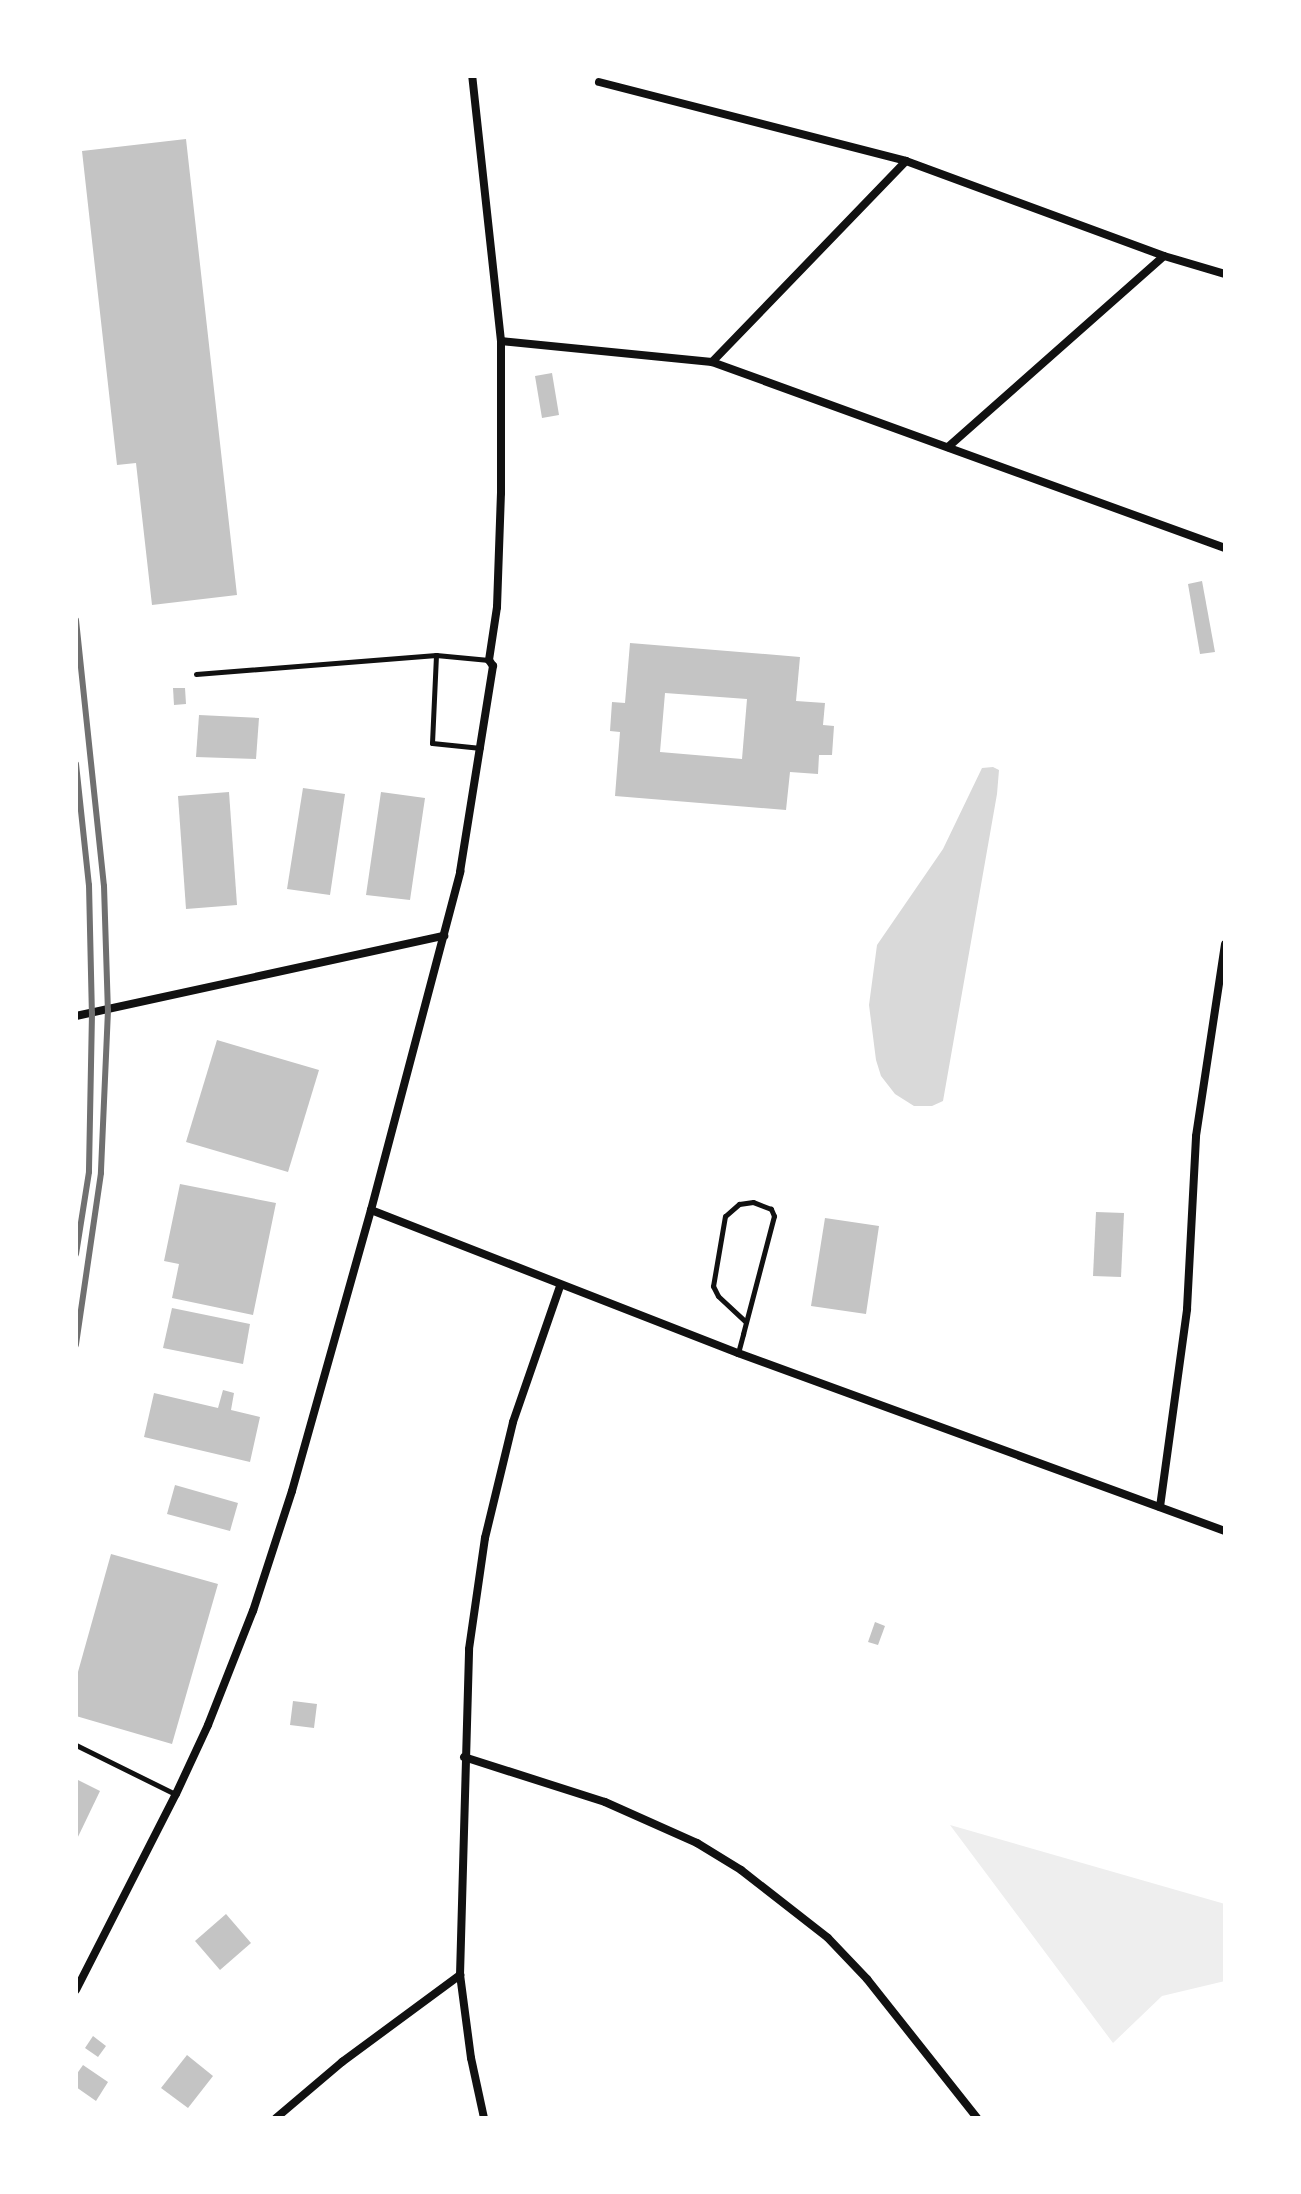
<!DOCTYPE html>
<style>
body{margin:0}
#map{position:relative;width:1301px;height:2194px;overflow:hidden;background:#fff;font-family:Quicksand,sans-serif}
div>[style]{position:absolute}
.green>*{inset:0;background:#eee}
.water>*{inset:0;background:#d9d9d9}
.building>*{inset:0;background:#c4c4c4}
.service>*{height:5px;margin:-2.5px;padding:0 2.5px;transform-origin:2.5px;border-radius:2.5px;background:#111}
.minor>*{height:8px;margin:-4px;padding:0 4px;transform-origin:4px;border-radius:4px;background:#111}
.rail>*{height:6px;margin:-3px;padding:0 3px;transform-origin:3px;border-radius:3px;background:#707070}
span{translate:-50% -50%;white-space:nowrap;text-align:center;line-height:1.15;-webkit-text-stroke:8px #fff;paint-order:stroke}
.frame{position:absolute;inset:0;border:78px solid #fff;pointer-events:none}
</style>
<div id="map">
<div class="green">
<div style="clip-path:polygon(950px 1825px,1225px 1904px,1225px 1981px,1162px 1996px,1113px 2043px)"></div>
</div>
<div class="water">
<div style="clip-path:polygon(993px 767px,999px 770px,997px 794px,943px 1101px,932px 1106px,914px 1106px,895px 1094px,881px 1076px,876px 1060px,869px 1005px,877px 945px,943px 849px,982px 768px)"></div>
</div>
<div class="building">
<div style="clip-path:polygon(186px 139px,237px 595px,152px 605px,136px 463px,117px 465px,82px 151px)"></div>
<div style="clip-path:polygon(552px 373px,559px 415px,542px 418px,535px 376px)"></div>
<div style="clip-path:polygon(1202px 581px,1215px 652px,1200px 654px,1188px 584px)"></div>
<div style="clip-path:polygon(evenodd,630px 643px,800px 657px,796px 701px,825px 703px,823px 725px,834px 726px,832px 755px,819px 755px,818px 774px,790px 772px,786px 810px,615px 796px,620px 732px,610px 731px,612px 702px,625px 703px,630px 643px,665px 693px,747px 699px,742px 759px,660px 752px,665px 693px)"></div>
<div style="clip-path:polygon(173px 688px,185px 688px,186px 704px,174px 705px)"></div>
<div style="clip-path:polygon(199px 715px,259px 718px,256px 759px,196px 757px)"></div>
<div style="clip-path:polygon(303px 788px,345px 794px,330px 895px,287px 889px)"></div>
<div style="clip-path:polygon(229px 792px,237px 905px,186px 909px,178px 796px)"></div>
<div style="clip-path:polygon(381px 792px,425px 798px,410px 900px,366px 895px)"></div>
<div style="clip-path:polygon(217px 1040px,319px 1070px,288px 1172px,186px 1142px)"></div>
<div style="clip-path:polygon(180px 1184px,276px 1203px,253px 1315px,172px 1298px,179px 1264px,164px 1261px)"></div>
<div style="clip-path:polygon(1096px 1212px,1124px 1213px,1121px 1277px,1093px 1276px)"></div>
<div style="clip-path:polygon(825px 1218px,879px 1226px,866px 1314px,811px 1306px)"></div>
<div style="clip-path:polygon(172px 1308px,250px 1324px,243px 1364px,163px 1348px)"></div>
<div style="clip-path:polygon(223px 1390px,234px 1393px,231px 1410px,260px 1417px,250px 1462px,144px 1437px,154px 1393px,218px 1408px)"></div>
<div style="clip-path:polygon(175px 1485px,238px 1503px,230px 1531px,167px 1514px)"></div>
<div style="clip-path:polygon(111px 1554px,218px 1584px,172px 1744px,76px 1716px,76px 1679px)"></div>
<div style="clip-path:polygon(875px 1622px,885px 1626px,878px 1645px,868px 1642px)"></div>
<div style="clip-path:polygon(293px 1701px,317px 1704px,314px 1728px,290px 1725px)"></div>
<div style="clip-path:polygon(76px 1779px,100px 1791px,76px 1841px)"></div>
<div style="clip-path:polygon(226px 1914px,251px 1943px,220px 1970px,195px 1941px)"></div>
<div style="clip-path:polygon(93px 2036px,106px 2046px,98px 2057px,85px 2048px)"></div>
<div style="clip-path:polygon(187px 2055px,213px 2076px,188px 2108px,161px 2088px)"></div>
<div style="clip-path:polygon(83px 2065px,108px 2082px,96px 2101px,76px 2087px,76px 2075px)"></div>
</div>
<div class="service">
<div style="left:436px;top:655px;width:88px;rotate:92.6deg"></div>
<div style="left:432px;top:743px;width:49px;rotate:5.8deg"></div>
<div style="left:196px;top:674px;width:241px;rotate:-4.5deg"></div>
<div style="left:436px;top:655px;width:53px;rotate:5.4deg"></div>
<div style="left:738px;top:1353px;width:20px;rotate:-75deg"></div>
<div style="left:743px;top:1334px;width:122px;rotate:-75.3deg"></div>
<div style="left:774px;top:1216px;width:8px;rotate:-113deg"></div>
<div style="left:771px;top:1209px;width:19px;rotate:-159deg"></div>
<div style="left:753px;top:1202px;width:14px;rotate:172deg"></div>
<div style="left:739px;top:1204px;width:18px;rotate:139deg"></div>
<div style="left:725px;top:1216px;width:71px;rotate:99.7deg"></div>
<div style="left:713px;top:1286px;width:11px;rotate:63deg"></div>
<div style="left:718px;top:1296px;width:38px;rotate:43deg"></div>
<div style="left:76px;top:1745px;width:110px;rotate:26.3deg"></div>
</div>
<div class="minor">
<div style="left:599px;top:82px;width:317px;rotate:14.4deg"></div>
<div style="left:906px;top:161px;width:275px;rotate:20.2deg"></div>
<div style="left:1164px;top:256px;width:64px;rotate:16.4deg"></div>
<div style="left:501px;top:341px;width:212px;rotate:5.7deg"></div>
<div style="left:712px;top:362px;width:546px;rotate:19.93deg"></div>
<div style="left:712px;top:362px;width:279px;rotate:-46deg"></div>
<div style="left:948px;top:447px;width:288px;rotate:-41.5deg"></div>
<div style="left:76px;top:1016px;width:377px;rotate:-12.3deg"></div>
<div style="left:371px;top:1210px;width:394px;rotate:21.3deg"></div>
<div style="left:738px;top:1353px;width:519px;rotate:20.08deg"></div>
<div style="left:1160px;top:1507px;width:200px;rotate:-82.2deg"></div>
<div style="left:1187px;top:1309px;width:173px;rotate:-87deg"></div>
<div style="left:1196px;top:1136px;width:194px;rotate:-81.4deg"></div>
<div style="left:464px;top:1757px;width:148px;rotate:17.7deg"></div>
<div style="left:605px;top:1802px;width:101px;rotate:24deg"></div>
<div style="left:697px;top:1843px;width:52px;rotate:31.5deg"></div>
<div style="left:741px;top:1870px;width:110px;rotate:38deg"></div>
<div style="left:828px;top:1938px;width:57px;rotate:46.4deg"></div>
<div style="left:867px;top:1979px;width:177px;rotate:51.6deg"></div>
<div style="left:76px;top:1990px;width:220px;rotate:-63deg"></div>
<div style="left:176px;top:1794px;width:76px;rotate:-65.1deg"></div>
<div style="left:208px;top:1725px;width:123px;rotate:-68.5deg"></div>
<div style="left:253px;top:1611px;width:126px;rotate:-72deg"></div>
<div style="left:292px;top:1491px;width:292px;rotate:-74.3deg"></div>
<div style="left:371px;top:1210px;width:350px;rotate:-75.2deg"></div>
<div style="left:460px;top:872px;width:209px;rotate:-80.9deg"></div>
<div style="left:493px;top:666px;width:7px;rotate:-124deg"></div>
<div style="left:489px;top:660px;width:54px;rotate:-81.4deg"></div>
<div style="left:497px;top:607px;width:114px;rotate:-88deg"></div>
<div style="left:501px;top:493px;width:152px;rotate:-90deg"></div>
<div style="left:501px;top:341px;width:267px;rotate:-96.2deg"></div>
<div style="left:276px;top:2118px;width:87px;rotate:-40.3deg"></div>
<div style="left:342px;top:2062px;width:147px;rotate:-36.4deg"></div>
<div style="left:484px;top:2118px;width:61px;rotate:-102.2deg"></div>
<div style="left:471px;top:2058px;width:84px;rotate:-97.5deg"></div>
<div style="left:460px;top:1975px;width:326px;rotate:-88.4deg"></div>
<div style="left:469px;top:1649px;width:112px;rotate:-81.8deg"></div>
<div style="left:485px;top:1538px;width:119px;rotate:-76.4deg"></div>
<div style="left:513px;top:1422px;width:144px;rotate:-70.9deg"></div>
</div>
<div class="rail">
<div style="left:76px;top:620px;width:267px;rotate:84deg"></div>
<div style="left:104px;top:886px;width:124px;rotate:88.2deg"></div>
<div style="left:108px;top:1010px;width:163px;rotate:92.5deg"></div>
<div style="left:101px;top:1173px;width:174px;rotate:98.3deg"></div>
<div style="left:76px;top:764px;width:122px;rotate:83.9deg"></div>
<div style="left:89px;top:885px;width:128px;rotate:88.7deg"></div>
<div style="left:92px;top:1013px;width:159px;rotate:91.1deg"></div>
<div style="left:89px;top:1172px;width:83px;rotate:99deg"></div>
</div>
<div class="frame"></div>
</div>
